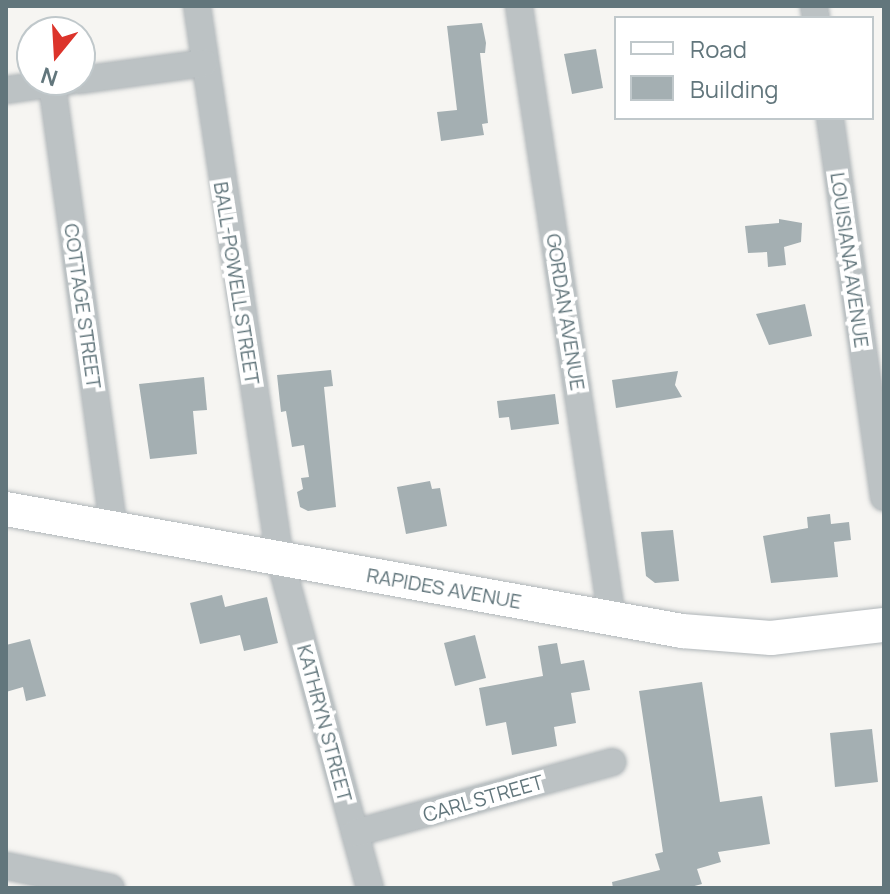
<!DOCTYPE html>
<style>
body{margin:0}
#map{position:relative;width:890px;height:894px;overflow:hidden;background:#f6f5f2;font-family:Manrope,sans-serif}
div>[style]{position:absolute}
.building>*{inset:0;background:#a4afb2}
.roads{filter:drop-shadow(0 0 2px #b0b6b9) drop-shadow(0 0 2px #b0b6b9)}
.minor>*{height:26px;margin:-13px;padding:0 13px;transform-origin:13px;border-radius:13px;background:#bcc2c4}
.major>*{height:34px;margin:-17px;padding:0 17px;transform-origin:17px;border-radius:17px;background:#fff}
span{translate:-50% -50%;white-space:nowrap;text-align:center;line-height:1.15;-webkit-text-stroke:8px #fff;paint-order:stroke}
.street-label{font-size:20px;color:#62767c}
.frame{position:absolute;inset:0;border:8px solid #62767c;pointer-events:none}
.legend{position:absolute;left:614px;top:16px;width:260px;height:104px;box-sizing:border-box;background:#fff;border:2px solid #c0c8cb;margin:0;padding:10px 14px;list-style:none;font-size:24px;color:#62767c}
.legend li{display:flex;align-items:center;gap:16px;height:40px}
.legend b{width:40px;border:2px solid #c0c8cb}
.north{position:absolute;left:16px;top:16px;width:80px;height:80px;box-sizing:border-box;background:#fff;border:2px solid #c0c8cb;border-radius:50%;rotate:198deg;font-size:22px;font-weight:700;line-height:32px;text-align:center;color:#62767c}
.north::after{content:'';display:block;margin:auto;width:28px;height:36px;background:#dc342b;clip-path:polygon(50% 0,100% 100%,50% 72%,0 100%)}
</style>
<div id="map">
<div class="building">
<div style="clip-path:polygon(482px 23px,486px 43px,485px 53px,480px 53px,488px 123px,482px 124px,484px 135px,441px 141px,437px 112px,457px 110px,447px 26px)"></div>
<div style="clip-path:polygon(596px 49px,603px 88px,572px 94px,564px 54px)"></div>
<div style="clip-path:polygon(779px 219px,802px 223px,801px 242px,784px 247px,786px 265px,768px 267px,767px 252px,748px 253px,745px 226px,779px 223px)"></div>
<div style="clip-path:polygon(805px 304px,812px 336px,769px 345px,756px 314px)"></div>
<div style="clip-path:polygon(331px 370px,333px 386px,324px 387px,336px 507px,308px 511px,300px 507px,297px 492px,303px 489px,301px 478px,309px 477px,304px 445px,292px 447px,286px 411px,281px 412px,277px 375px)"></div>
<div style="clip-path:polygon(678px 371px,675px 385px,682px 397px,616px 408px,612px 380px)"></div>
<div style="clip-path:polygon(204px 377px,207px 410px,193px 411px,197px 454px,150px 459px,139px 384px)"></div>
<div style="clip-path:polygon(555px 394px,559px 424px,511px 430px,509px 417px,499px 418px,497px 401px)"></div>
<div style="clip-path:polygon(430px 481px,432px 489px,440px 488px,447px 526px,406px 534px,397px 487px)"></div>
<div style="clip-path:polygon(830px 514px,831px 524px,849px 522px,851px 540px,834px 542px,838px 577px,771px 583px,763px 536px,808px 528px,807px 517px)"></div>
<div style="clip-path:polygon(673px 530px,679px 581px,655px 583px,646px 576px,641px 532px)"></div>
<div style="clip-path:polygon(222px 595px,225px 607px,267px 597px,278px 643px,244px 651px,240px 635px,200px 644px,190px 603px)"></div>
<div style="clip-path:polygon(475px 635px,486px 678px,455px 686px,444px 643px)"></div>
<div style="clip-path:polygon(30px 639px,46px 696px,26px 701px,23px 687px,6px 692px,6px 645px)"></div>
<div style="clip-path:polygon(557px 643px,561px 664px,584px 660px,590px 690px,571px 693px,576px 723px,554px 727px,557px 746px,512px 755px,506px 722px,486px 726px,479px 688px,543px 676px,538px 646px)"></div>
<div style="clip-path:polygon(702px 682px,720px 802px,762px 796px,770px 844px,718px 852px,721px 862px,697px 869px,702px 884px,687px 888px,613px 888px,612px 882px,660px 870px,655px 854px,663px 852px,639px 691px)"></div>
<div style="clip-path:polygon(872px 729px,878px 782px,835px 787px,830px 733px)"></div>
</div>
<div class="roads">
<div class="minor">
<div style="left:197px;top:6px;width:559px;rotate:81.46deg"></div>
<div style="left:280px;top:559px;width:341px;rotate:74.7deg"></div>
<div style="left:519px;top:6px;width:619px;rotate:81.36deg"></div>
<div style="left:814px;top:6px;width:12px;rotate:81deg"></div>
<div style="left:80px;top:80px;width:125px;rotate:-7.8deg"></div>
<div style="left:52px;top:84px;width:449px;rotate:82.1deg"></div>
<div style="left:6px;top:90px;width:65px;rotate:-8deg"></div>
<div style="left:830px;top:118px;width:383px;rotate:81.9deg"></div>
<div style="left:355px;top:833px;width:267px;rotate:-15.4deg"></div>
<div style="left:6px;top:866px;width:107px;rotate:11.8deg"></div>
</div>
<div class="major">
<div style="left:6px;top:509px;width:687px;rotate:10.23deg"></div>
<div style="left:682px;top:631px;width:89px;rotate:4.5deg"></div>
<div style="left:771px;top:638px;width:114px;rotate:-6.6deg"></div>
</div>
</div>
<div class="street-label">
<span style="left:850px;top:260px;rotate:82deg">LOUISIANA AVENUE</span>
<span style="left:237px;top:283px;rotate:81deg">BALL-POWELL STREET</span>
<span style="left:83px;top:306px;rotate:82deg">COTTAGE STREET</span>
<span style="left:566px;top:312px;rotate:81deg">GORDAN AVENUE</span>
<span style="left:444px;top:588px;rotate:10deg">RAPIDES AVENUE</span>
<span style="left:325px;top:723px;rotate:75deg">KATHRYN STREET</span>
<span style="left:483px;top:798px;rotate:-16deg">CARL STREET</span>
</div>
<div class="frame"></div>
<ul class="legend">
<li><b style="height:10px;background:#fff"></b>Road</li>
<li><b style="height:22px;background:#a4afb2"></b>Building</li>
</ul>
<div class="north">N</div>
</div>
